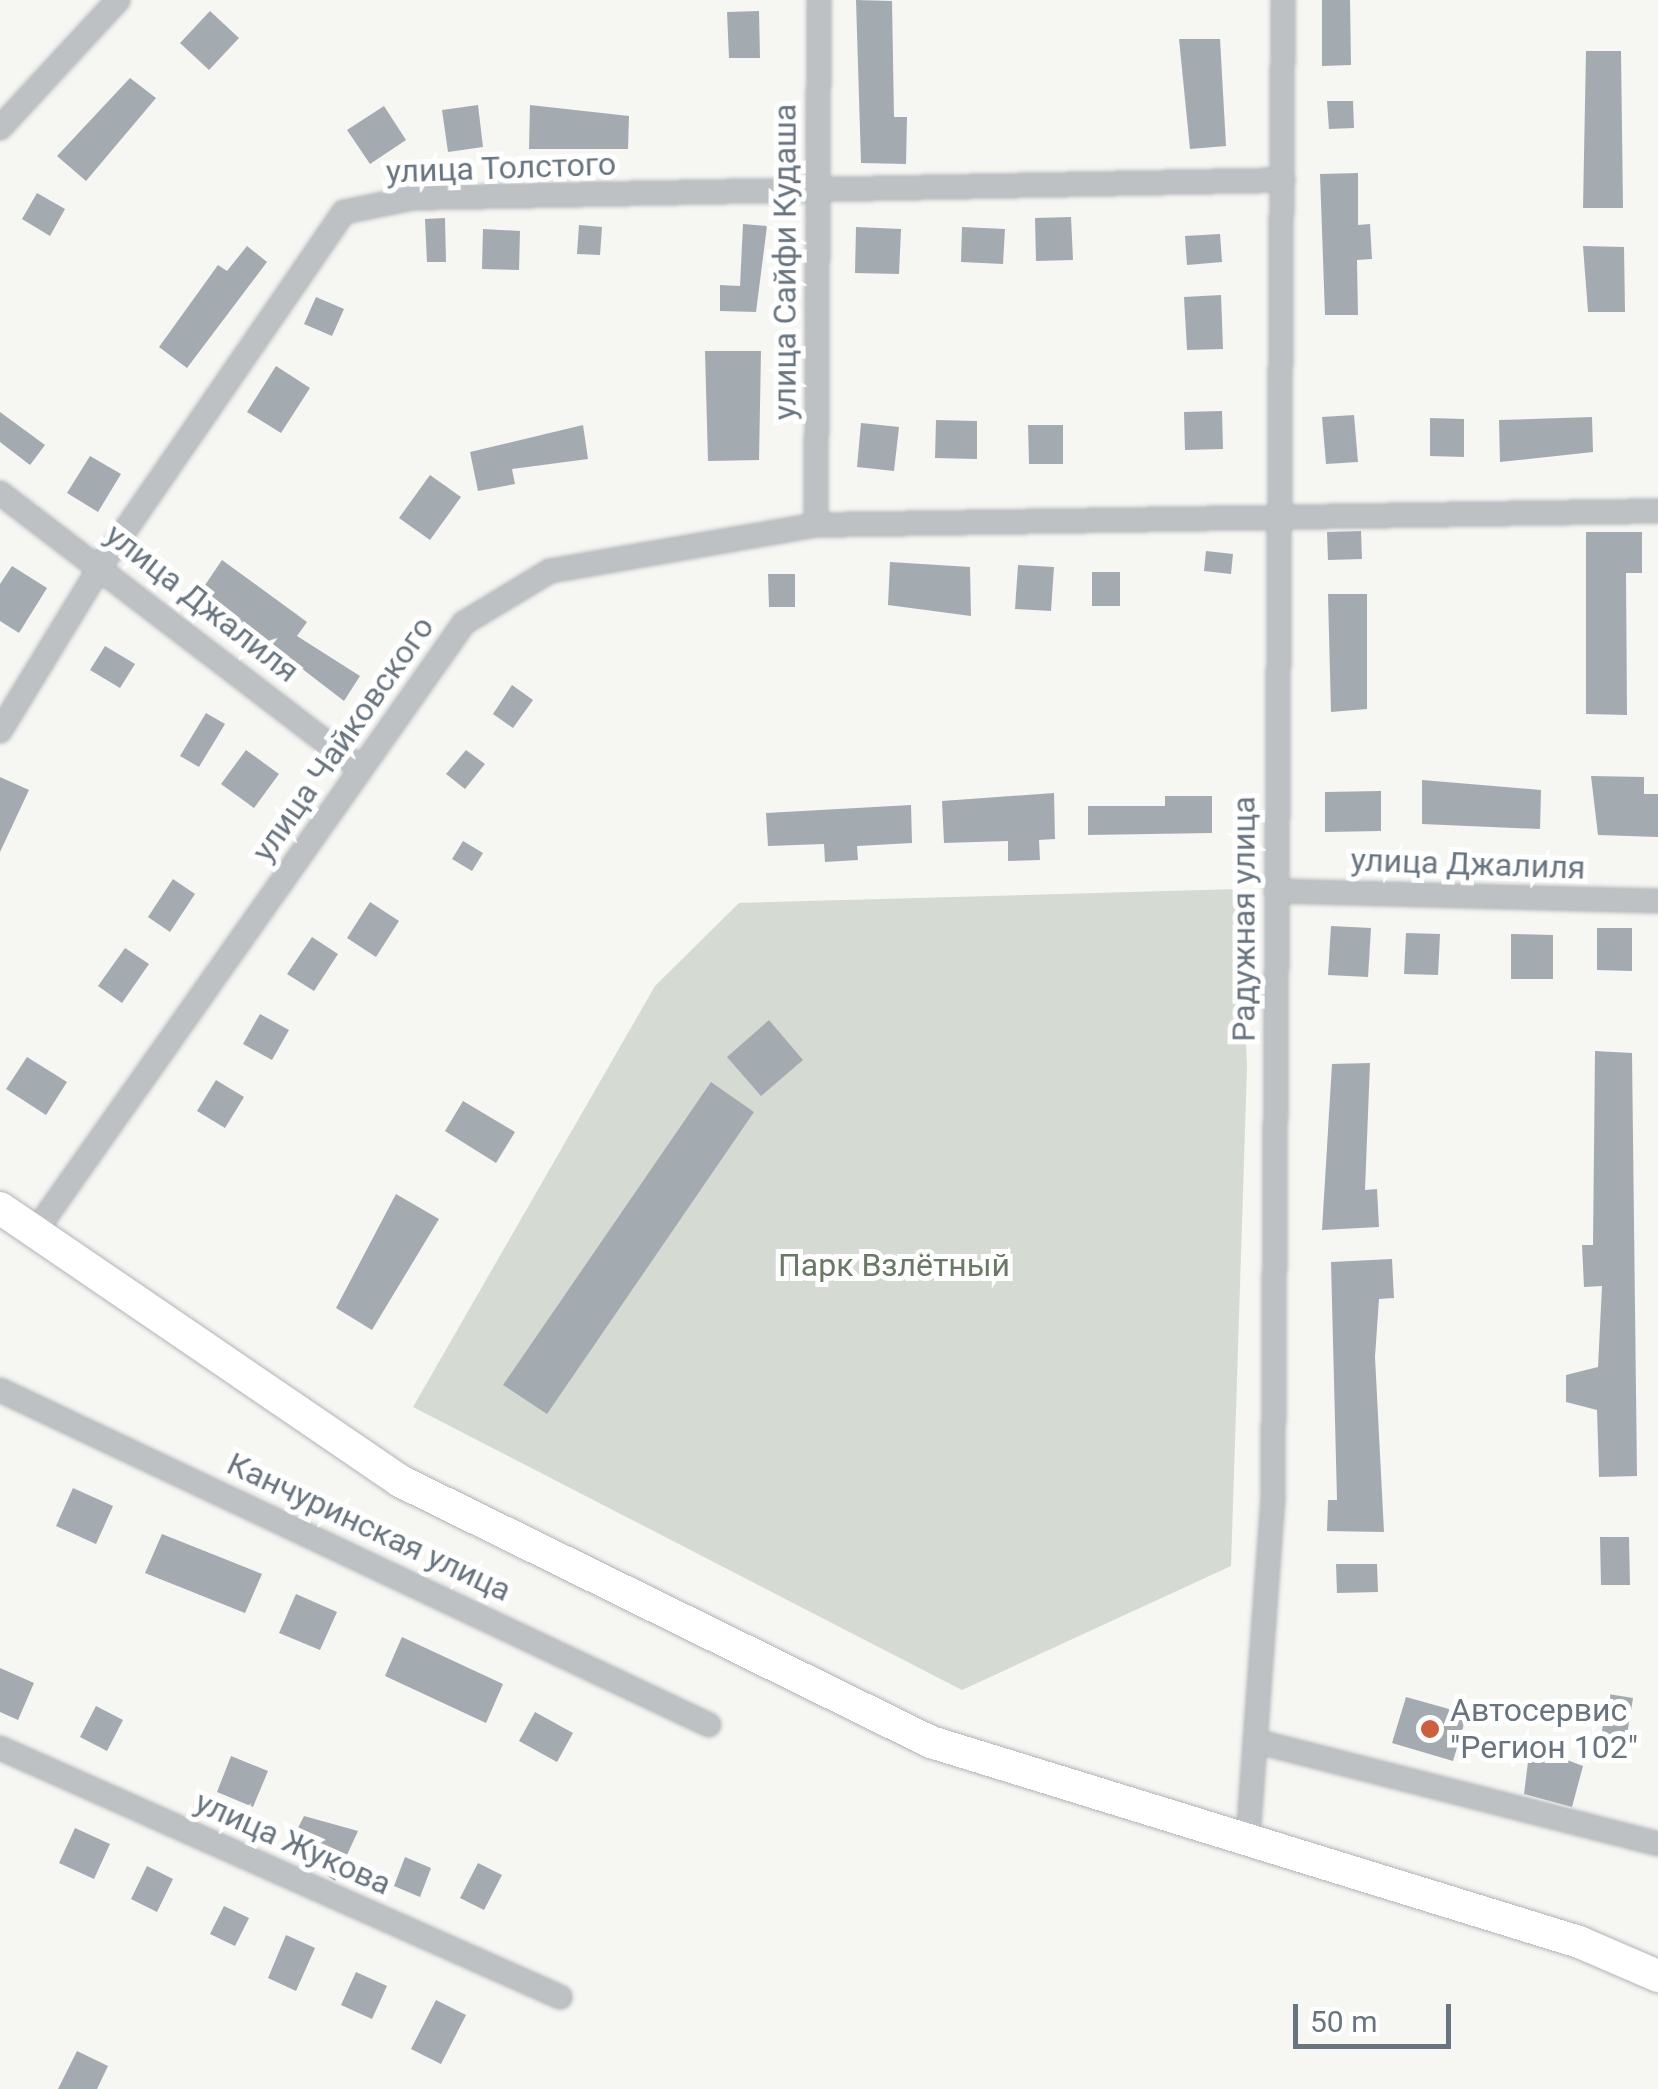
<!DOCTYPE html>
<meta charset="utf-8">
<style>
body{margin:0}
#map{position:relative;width:1658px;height:2089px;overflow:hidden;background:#f6f6f3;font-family:Roboto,sans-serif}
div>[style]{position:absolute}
.green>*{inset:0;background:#d5dad3}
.building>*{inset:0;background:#a4abb0}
.roads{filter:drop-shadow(0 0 2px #b0b4b8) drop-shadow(0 0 2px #b0b4b8)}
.minor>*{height:22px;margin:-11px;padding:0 11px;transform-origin:11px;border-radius:11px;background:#bdc1c4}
.secondary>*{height:32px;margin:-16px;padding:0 16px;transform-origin:16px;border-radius:16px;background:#fff}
.dots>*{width:28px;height:28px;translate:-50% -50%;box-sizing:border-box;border:5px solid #fff;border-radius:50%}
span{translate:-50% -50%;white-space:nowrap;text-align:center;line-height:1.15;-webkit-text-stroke:10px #fff;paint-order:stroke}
.street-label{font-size:32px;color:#687580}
.park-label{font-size:32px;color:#6a7866}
.poi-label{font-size:32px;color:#687580}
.left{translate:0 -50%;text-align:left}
.scale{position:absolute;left:1293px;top:2004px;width:158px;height:45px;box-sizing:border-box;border:5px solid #687580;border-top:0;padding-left:12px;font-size:30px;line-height:35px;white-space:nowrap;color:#687580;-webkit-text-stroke:8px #fff;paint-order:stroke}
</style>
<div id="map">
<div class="green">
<div style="clip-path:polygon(1239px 889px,1247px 1067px,1231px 1566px,962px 1690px,413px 1407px,655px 986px,739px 903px)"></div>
</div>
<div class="building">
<div style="clip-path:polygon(856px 0,892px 1px,894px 117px,907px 117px,906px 164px,861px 163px)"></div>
<div style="clip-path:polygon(1322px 0,1350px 0,1351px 65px,1322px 66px)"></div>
<div style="clip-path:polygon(210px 11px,239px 38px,209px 70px,180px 43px)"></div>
<div style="clip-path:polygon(759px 11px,760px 58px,729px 58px,727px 12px)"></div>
<div style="clip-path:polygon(1179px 39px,1220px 39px,1226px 146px,1190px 149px)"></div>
<div style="clip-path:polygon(1586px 51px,1621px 51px,1623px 208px,1583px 208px)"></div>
<div style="clip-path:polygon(130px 78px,156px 98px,86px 181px,57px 156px)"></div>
<div style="clip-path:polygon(1327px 101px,1353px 101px,1354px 128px,1329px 129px)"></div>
<div style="clip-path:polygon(478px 105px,483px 147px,448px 152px,442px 110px)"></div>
<div style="clip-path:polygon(530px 105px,629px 116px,628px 149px,529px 149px)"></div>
<div style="clip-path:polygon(384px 106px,406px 140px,370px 164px,347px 130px)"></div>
<div style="clip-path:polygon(1358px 173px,1358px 225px,1370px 224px,1372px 259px,1357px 260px,1358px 315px,1325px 315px,1320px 174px)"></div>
<div style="clip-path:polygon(37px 193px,65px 209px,50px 236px,22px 219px)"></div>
<div style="clip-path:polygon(1071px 217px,1073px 260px,1036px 261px,1035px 218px)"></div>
<div style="clip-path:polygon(445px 218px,446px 262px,427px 262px,425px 219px)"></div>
<div style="clip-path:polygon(743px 224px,767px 226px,756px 312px,720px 311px,720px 285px,740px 286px)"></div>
<div style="clip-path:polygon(579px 225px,602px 227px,600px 255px,577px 254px)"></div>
<div style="clip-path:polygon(856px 227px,901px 229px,899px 274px,855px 273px)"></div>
<div style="clip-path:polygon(962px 227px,1005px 229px,1003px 264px,961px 262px)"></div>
<div style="clip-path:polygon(483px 229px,520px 231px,519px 270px,482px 269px)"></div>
<div style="clip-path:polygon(1220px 234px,1222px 262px,1187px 265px,1185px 236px)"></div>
<div style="clip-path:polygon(247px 246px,267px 262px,187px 368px,159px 347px,218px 265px,227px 271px)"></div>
<div style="clip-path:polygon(1583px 246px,1624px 247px,1625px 312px,1588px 312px)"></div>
<div style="clip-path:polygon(1221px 295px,1223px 349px,1187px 350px,1184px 297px)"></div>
<div style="clip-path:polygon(316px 297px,344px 309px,332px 336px,304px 324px)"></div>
<div style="clip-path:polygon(705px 351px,761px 351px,759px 460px,708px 461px)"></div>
<div style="clip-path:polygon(276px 366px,310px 388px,281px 433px,247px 412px)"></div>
<div style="clip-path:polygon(1222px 411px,1223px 449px,1185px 450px,1184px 412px)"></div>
<div style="clip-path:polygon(0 412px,45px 445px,30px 465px,0 442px)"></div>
<div style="clip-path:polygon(1354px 415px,1358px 462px,1326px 464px,1322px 417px)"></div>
<div style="clip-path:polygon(1592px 417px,1593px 452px,1500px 462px,1499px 420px)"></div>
<div style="clip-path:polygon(1430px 418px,1464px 419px,1464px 457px,1430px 456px)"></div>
<div style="clip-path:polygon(936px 420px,977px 421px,977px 459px,935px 458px)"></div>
<div style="clip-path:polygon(861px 423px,899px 427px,894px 471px,857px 467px)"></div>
<div style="clip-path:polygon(583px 425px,588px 459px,512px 469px,515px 484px,478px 491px,470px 452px)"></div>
<div style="clip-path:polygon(1028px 425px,1063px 425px,1063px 464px,1029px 464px)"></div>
<div style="clip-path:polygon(90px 456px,121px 474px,98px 512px,67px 493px)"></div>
<div style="clip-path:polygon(430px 475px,461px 497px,430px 540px,399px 518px)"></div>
<div style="clip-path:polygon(1361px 531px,1362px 559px,1328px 560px,1327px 532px)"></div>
<div style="clip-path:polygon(1586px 532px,1642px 532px,1642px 573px,1626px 573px,1627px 715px,1586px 714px)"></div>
<div style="clip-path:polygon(1206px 551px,1233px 554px,1231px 574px,1204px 571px)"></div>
<div style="clip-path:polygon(222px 560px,307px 622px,297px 636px,360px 676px,344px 701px,201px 591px)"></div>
<div style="clip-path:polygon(890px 562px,970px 567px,971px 616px,888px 605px)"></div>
<div style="clip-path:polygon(1018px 565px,1054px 567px,1051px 611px,1015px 609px)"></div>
<div style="clip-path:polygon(12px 566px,47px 588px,19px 633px,0 621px,0 584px)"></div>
<div style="clip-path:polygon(1092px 572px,1120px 572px,1120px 606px,1092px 606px)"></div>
<div style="clip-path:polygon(768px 574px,795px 574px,795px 607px,769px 607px)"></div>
<div style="clip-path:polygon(1328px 594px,1367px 594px,1367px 709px,1331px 712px)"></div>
<div style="clip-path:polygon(105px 646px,135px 664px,120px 688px,90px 670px)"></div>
<div style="clip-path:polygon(512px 685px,533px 700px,513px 728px,493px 714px)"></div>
<div style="clip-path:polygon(206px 713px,225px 724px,199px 767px,180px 756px)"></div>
<div style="clip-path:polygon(246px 750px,279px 774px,254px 808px,221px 784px)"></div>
<div style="clip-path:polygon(466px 750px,485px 764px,465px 789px,446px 774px)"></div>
<div style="clip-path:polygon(1591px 776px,1644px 777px,1644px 794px,1658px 794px,1658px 837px,1598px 835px)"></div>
<div style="clip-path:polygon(0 777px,29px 790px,0 852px)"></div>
<div style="clip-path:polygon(1422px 780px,1541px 790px,1540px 829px,1422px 824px)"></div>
<div style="clip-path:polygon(1381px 791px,1381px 831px,1325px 832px,1325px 792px)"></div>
<div style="clip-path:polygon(1054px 793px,1055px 839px,1039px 840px,1040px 860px,1008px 861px,1008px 841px,944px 843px,942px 801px)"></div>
<div style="clip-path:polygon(1165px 796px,1212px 796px,1212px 833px,1088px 835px,1088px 806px,1165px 806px)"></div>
<div style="clip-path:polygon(911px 805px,912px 843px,857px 846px,858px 860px,825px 862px,824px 844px,768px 846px,766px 813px)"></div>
<div style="clip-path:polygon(463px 841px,483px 853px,472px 871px,452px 859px)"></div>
<div style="clip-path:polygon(173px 879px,195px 894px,170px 932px,148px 917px)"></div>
<div style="clip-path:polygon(370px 902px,399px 921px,376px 957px,347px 938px)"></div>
<div style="clip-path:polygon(1331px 926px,1371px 928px,1368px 977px,1328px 975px)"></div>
<div style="clip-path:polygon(1597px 928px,1632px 928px,1632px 971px,1597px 970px)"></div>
<div style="clip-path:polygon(1406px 933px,1440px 934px,1438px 975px,1404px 974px)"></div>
<div style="clip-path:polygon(1511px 934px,1553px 935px,1553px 979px,1511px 979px)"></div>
<div style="clip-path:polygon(312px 937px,338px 954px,314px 991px,287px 974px)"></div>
<div style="clip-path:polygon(125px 948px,149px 964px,122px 1003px,98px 986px)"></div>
<div style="clip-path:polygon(260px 1014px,289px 1030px,272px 1060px,243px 1044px)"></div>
<div style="clip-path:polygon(769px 1020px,803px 1060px,761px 1096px,727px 1057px)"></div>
<div style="clip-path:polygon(1595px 1051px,1632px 1053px,1637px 1476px,1599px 1477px,1597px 1410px,1566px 1402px,1566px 1375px,1598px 1367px,1602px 1286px,1584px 1287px,1582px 1245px,1593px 1245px)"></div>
<div style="clip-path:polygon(27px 1057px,67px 1082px,46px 1115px,6px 1089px)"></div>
<div style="clip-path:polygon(1370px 1063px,1365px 1190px,1377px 1189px,1379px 1227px,1322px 1230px,1332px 1064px)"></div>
<div style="clip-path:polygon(216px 1080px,244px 1097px,225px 1128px,197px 1111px)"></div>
<div style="clip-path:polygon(711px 1082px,754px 1112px,547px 1414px,503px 1385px)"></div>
<div style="clip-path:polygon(463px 1101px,515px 1132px,496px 1163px,445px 1131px)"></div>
<div style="clip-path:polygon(396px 1194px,439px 1219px,372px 1330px,336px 1308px)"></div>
<div style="clip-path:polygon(1392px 1259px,1394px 1298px,1379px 1299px,1375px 1357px,1384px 1532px,1327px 1531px,1328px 1500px,1337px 1500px,1331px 1262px)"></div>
<div style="clip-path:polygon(73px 1488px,113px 1506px,96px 1544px,56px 1526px)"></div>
<div style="clip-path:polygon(162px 1534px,262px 1574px,245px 1613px,145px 1573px)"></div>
<div style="clip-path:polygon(1600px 1537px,1629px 1537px,1630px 1585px,1601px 1585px)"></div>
<div style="clip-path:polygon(1336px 1564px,1377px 1564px,1378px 1592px,1337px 1593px)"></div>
<div style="clip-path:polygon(296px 1594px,337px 1612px,320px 1650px,279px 1633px)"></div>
<div style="clip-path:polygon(402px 1637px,503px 1684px,486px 1723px,385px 1676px)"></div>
<div style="clip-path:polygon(0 1668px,34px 1683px,18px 1720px,0 1712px)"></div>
<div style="clip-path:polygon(1608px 1694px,1633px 1698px,1626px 1741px,1601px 1737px)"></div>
<div style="clip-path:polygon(1406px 1697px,1467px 1714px,1453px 1761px,1392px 1743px)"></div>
<div style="clip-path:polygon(96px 1706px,123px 1720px,107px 1751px,80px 1737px)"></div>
<div style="clip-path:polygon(535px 1712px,573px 1733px,557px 1762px,519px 1741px)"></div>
<div style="clip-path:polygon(1530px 1746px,1583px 1766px,1572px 1807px,1524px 1794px)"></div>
<div style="clip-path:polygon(231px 1756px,268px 1771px,253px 1807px,217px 1792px)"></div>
<div style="clip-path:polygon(304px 1816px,358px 1831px,335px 1881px,288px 1848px)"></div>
<div style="clip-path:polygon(75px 1828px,110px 1844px,94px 1879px,59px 1863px)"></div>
<div style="clip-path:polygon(405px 1857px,431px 1868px,420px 1897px,394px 1886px)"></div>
<div style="clip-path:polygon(478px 1863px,502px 1875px,484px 1910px,460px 1898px)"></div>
<div style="clip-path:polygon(147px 1866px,173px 1879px,157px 1912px,131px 1899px)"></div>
<div style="clip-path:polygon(224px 1906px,249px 1918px,235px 1946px,210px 1934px)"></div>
<div style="clip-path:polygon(286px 1935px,315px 1948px,296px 1991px,268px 1978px)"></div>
<div style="clip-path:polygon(356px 1972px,387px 1986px,372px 2019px,341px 2005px)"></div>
<div style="clip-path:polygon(436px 2000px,466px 2015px,441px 2064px,411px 2049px)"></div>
<div style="clip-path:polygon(77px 2051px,108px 2066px,97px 2089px,58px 2089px)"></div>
</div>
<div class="roads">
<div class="minor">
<div style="left:0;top:128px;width:174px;rotate:-47.3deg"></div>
<div style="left:0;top:493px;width:454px;rotate:37.4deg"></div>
<div style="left:816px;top:525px;width:525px;rotate:-89.67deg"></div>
<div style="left:0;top:731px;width:196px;rotate:-58.6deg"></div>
<div style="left:102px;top:564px;width:427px;rotate:-55.5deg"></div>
<div style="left:344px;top:212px;width:69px;rotate:-11.6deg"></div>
<div style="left:412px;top:198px;width:871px;rotate:-1.18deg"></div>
<div style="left:1276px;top:891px;width:382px;rotate:1.5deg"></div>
<div style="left:35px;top:1232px;width:745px;rotate:-54.84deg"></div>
<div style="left:464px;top:623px;width:100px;rotate:-31.2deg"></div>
<div style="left:550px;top:571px;width:270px;rotate:-9.8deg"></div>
<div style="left:816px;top:525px;width:842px;rotate:-0.95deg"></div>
<div style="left:0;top:1390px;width:784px;rotate:25.29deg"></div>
<div style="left:1255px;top:1741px;width:416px;rotate:14.3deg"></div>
<div style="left:0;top:1748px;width:613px;rotate:23.97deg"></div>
<div style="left:1248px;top:1838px;width:339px;rotate:-85.8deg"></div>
<div style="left:1273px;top:1500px;width:1500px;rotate:-89.62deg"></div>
</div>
<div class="secondary">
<div style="left:0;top:1208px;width:484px;rotate:34.3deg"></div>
<div style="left:400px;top:1481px;width:592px;rotate:26.18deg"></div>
<div style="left:931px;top:1742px;width:678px;rotate:17.15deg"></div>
<div style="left:1579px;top:1942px;width:86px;rotate:23.3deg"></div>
</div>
</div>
<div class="dots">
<div style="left:1430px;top:1729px;background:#cd5f3c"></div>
</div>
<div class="street-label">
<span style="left:501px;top:168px;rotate:-2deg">улица Толстого</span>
<span style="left:785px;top:262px;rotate:-90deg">улица Сайфи Кудаша</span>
<span style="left:202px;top:603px;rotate:38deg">улица Джалиля</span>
<span style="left:343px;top:739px;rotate:-55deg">улица Чайковского</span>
<span style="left:1468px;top:864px;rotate:2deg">улица Джалиля</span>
<span style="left:1244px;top:919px;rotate:-90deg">Радужная улица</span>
<span style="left:369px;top:1527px;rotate:25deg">Канчуринская улица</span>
<span style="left:293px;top:1843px;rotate:24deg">улица Жукова</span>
</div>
<div class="park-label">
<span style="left:894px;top:1265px">Парк Взлётный</span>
</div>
<div class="poi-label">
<span class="left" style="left:1450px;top:1729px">Автосервис<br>"Регион 102"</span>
</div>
<div class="scale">50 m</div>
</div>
